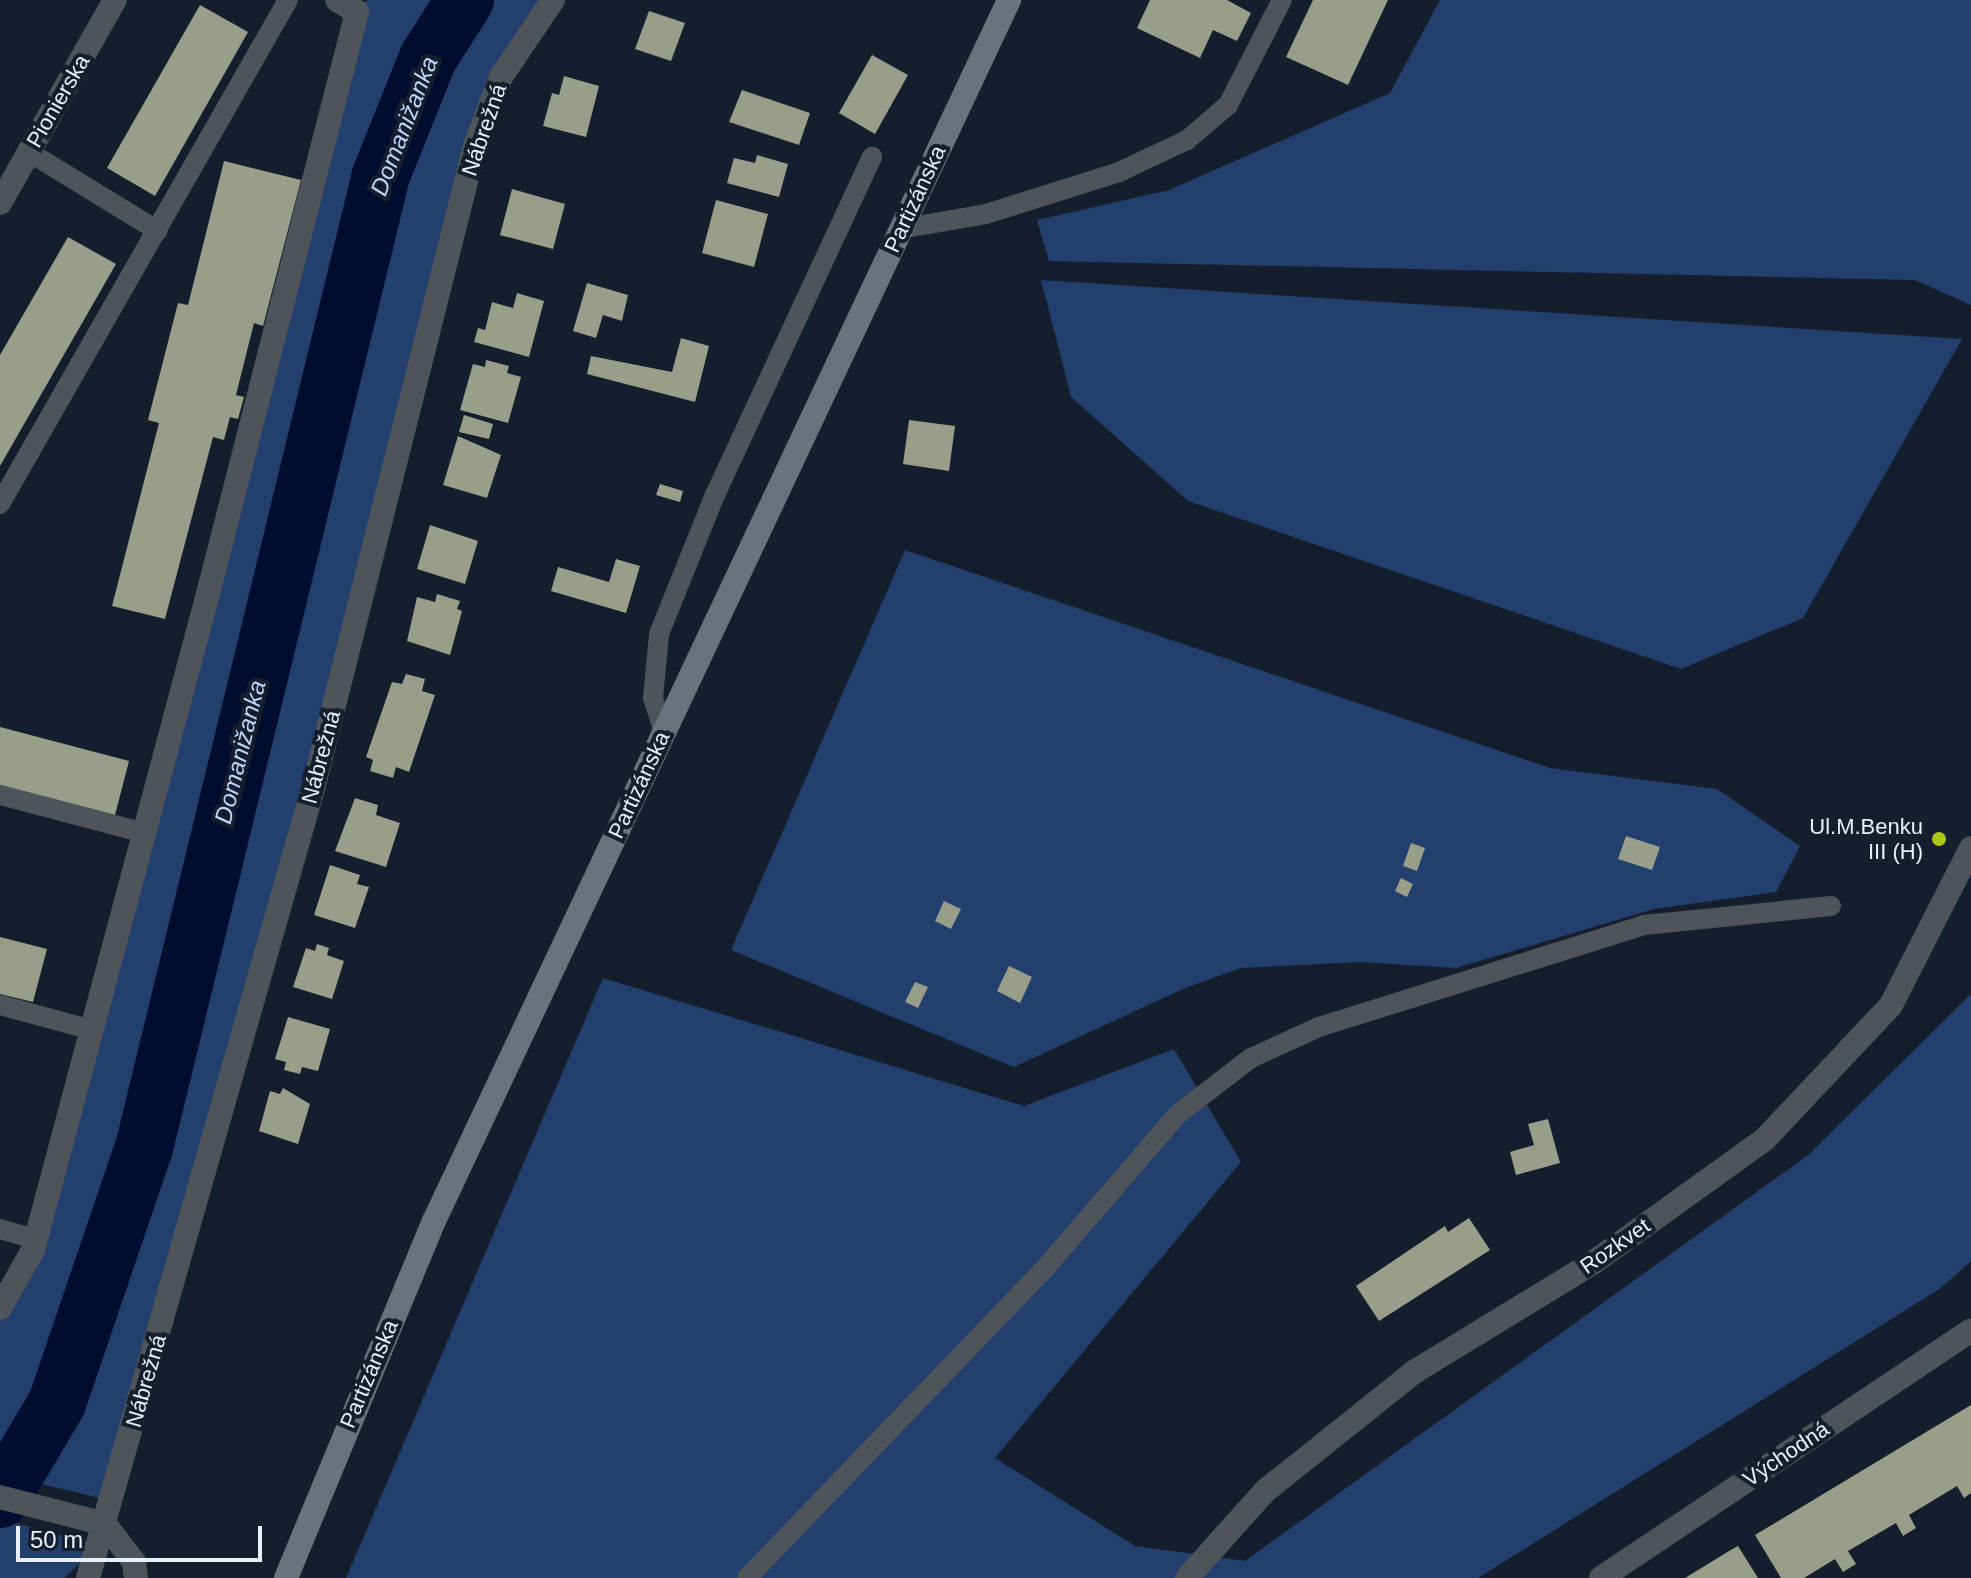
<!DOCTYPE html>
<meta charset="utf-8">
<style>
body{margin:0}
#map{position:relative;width:1971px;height:1578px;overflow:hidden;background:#151e2d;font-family:Helvetica,sans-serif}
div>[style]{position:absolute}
.green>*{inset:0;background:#223f6d}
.river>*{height:58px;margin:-29px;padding:0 29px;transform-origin:29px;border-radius:29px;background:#000d2e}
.building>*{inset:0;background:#989e89}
.service>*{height:20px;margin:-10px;padding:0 10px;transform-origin:10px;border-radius:10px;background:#4f545b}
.minor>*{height:24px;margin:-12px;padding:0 12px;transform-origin:12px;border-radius:12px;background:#4f545b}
.secondary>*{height:24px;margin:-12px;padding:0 12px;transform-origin:12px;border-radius:12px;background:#6a727e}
.dots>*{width:22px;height:22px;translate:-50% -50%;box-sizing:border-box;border:4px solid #151e2d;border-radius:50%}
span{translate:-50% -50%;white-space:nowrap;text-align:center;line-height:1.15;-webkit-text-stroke:8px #151e2d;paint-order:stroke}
.street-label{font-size:22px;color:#e8eff9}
.poi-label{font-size:22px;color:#e8eff9}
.right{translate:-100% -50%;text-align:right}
.water-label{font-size:24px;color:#bdd5fb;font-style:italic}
.scale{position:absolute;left:16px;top:1526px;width:246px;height:36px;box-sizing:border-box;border:4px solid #e8eff9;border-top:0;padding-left:10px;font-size:24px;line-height:28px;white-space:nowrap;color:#e8eff9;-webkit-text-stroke:6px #151e2d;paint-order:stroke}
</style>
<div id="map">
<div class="green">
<div style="clip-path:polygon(367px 0,553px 0,501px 77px,112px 1501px,0 1474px,0 1308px,33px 1250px,357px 12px)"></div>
<div style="clip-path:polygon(1440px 0,1971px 0,1971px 305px,1915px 280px,1049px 261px,1037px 220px,1169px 190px,1390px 93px)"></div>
<div style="clip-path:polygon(1041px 280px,1962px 339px,1803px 618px,1681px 669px,1188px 501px,1071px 397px)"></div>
<div style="clip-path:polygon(905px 550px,1550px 768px,1717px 789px,1800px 846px,1776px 892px,1654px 909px,1456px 968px,1361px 962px,1241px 968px,1185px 988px,1014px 1067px,731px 950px)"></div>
<div style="clip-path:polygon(603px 978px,1024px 1106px,1174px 1049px,1241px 1162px,995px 1458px,1135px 1546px,1245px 1561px,1808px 1155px,1971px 994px,1971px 1261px,1941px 1288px,1478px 1578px,346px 1578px)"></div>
<div style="clip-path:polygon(0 1519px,99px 1545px,64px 1578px,0 1578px)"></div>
</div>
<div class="river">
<div style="left:0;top:1499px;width:112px;rotate:-59.3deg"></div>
<div style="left:57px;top:1403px;width:269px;rotate:-71.2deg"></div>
<div style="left:144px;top:1148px;width:1001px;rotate:-76.31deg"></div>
<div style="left:381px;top:175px;width:126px;rotate:-68.1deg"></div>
<div style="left:428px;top:58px;width:69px;rotate:-57.5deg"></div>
</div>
<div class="building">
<div style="clip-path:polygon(1150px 0,1227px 0,1251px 13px,1237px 41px,1213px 30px,1200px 58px,1137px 28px)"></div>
<div style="clip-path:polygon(1313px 0,1388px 0,1348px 85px,1286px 57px)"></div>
<div style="clip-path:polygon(200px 5px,248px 32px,155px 196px,107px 168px)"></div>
<div style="clip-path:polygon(649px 11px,685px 23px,671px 61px,635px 49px)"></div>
<div style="clip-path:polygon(872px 55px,908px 75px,875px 134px,839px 113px)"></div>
<div style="clip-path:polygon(564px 76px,599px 86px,586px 137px,543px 126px,552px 93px,559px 95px)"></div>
<div style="clip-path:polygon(742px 90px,810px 113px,799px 145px,729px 122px)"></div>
<div style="clip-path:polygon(757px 155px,788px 164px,779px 197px,727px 183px,734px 158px,755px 163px)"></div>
<div style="clip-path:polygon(224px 161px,301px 180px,263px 326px,254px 323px,236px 395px,244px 397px,238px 419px,230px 417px,224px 440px,213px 437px,165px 619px,112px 606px,159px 423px,148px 420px,178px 303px,188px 305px)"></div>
<div style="clip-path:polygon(512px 189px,565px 204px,553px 249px,500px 235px)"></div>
<div style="clip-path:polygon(716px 200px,768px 214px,754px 267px,702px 253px)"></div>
<div style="clip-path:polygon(68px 237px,116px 264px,0 466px,0 355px)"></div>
<div style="clip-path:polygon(587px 283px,628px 295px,622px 321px,603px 315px,596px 338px,573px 331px)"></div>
<div style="clip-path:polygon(517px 293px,544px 301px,529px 357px,474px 342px,478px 328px,485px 330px,492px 302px,513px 308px)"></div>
<div style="clip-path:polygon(681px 338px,709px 346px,695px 402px,587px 374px,591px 356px,672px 372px)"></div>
<div style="clip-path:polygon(486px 360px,509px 366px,507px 373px,521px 377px,508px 423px,460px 410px,473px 364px,485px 367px)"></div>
<div style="clip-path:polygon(464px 415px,493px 424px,489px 439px,459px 432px)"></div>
<div style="clip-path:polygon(909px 420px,955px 426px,949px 471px,903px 464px)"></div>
<div style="clip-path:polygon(458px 436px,501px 455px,487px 498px,443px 485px)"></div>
<div style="clip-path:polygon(660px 484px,683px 491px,680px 502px,656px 495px)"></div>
<div style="clip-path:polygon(430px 525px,478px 541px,465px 584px,417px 569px)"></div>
<div style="clip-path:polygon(616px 559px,640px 566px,626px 613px,551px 591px,558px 567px,609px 582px)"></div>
<div style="clip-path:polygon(437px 594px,460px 601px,457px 609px,462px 611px,450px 655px,407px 641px,417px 597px,435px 602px)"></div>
<div style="clip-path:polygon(406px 674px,425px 679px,422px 691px,435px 695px,409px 772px,396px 767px,393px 778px,370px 771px,373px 760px,366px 757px,392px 682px,402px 684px)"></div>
<div style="clip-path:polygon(0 727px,129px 761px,115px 815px,0 785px)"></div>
<div style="clip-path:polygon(355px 798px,378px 805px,376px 815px,400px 823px,386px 867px,335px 851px)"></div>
<div style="clip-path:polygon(1626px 836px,1660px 847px,1652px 870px,1618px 859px)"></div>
<div style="clip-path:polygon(1411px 843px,1425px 848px,1417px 871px,1403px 866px)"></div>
<div style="clip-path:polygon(330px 865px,360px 875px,357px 884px,369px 887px,355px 928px,314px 915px)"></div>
<div style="clip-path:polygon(1401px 878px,1413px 884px,1407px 897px,1395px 891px)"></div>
<div style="clip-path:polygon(944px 901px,961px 909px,951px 929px,935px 921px)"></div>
<div style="clip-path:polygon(0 937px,47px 949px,33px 1002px,0 994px)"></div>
<div style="clip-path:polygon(317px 944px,329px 948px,327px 955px,344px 961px,332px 999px,293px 987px,306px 948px,315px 951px)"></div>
<div style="clip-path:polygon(1009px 966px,1032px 977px,1020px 1003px,997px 991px)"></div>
<div style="clip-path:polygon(915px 982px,928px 987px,918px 1008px,905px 1002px)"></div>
<div style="clip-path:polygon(288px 1017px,330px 1029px,318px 1071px,302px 1067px,300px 1074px,284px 1070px,286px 1062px,275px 1059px)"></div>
<div style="clip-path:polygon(283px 1088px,310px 1104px,298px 1144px,259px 1131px,270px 1091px,280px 1094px)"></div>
<div style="clip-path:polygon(1548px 1119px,1560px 1163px,1516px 1175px,1510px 1152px,1534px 1145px,1528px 1124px)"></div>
<div style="clip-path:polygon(1469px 1218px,1490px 1250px,1379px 1321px,1356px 1286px,1445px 1226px,1448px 1232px)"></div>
<div style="clip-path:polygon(1971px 1405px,1971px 1493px,1964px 1498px,1957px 1486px,1909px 1515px,1916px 1528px,1903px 1536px,1896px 1523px,1848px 1551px,1856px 1564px,1843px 1572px,1835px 1559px,1804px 1578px,1781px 1578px,1755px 1535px)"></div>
<div style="clip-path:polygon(1738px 1546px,1758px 1578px,1685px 1578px,1729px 1551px)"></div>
</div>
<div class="service">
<div style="left:29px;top:152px;width:151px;rotate:31.5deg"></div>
<div style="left:900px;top:229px;width:87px;rotate:-9.9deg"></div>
<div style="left:986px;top:214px;width:139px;rotate:-17.5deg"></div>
<div style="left:1119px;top:172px;width:75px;rotate:-25.2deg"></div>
<div style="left:1187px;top:140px;width:54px;rotate:-40.5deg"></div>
<div style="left:1228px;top:105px;width:118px;rotate:-62.8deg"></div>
<div style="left:0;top:504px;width:580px;rotate:-60.26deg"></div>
<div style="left:664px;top:732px;width:36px;rotate:-108deg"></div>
<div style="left:653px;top:698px;width:64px;rotate:-84.6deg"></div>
<div style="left:659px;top:634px;width:150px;rotate:-68.1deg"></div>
<div style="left:715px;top:495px;width:373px;rotate:-65.1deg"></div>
<div style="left:0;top:795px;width:150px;rotate:14.7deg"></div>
<div style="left:0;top:1005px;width:95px;rotate:15.2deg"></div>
<div style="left:0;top:1229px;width:37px;rotate:16deg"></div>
<div style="left:747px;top:1578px;width:431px;rotate:-46.1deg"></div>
<div style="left:1046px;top:1267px;width:202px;rotate:-49.2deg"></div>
<div style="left:1178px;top:1114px;width:92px;rotate:-37.5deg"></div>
<div style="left:1251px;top:1058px;width:75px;rotate:-24.5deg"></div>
<div style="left:1319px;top:1027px;width:341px;rotate:-17.4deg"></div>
<div style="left:1644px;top:925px;width:188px;rotate:-5.8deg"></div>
</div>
<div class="minor">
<div style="left:0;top:203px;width:233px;rotate:-60.5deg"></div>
<div style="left:0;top:1308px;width:67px;rotate:-60.4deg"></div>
<div style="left:33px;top:1250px;width:683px;rotate:-75.07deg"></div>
<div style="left:209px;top:590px;width:597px;rotate:-75.64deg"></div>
<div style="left:357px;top:12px;width:23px;rotate:-149deg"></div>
<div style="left:0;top:1497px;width:108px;rotate:14.4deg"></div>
<div style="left:105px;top:1524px;width:48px;rotate:52.7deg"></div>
<div style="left:134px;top:1562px;width:16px;rotate:83deg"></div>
<div style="left:88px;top:1578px;width:825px;rotate:-74.09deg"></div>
<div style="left:314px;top:785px;width:659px;rotate:-75.86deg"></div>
<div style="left:475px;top:146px;width:74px;rotate:-69.4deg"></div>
<div style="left:501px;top:77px;width:93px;rotate:-56deg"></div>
<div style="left:1187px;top:1578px;width:117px;rotate:-48.1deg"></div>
<div style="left:1265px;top:1491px;width:191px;rotate:-38.6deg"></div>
<div style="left:1414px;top:1372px;width:211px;rotate:-31.4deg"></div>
<div style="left:1594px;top:1262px;width:209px;rotate:-35.7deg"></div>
<div style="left:1764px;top:1140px;width:185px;rotate:-46.7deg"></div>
<div style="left:1891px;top:1005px;width:176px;rotate:-63deg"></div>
<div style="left:1601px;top:1578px;width:445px;rotate:-33.8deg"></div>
</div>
<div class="secondary">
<div style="left:286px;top:1578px;width:386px;rotate:-67.5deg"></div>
<div style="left:434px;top:1221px;width:1350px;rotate:-64.78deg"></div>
</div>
<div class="dots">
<div style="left:1939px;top:839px;background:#aac718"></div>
</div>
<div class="street-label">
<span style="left:58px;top:101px;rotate:-60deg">Pionierska</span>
<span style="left:484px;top:130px;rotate:-71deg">Nábrežná</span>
<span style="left:915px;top:199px;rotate:-65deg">Partizánska</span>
<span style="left:321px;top:757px;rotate:-75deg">Nábrežná</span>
<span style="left:639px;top:785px;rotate:-65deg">Partizánska</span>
<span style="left:1615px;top:1246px;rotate:-35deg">Rozkvet</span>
<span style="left:369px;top:1374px;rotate:-67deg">Partizánska</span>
<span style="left:146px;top:1381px;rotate:-74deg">Nábrežná</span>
<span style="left:1786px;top:1454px;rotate:-34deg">Východná</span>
</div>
<div class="poi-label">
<span class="right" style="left:1923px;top:839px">Ul.M.Benku<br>III (H)</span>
</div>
<div class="water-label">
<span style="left:404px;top:126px;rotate:-69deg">Domanižanka</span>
<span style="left:240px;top:752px;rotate:-76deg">Domanižanka</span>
</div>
<div class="scale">50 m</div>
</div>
